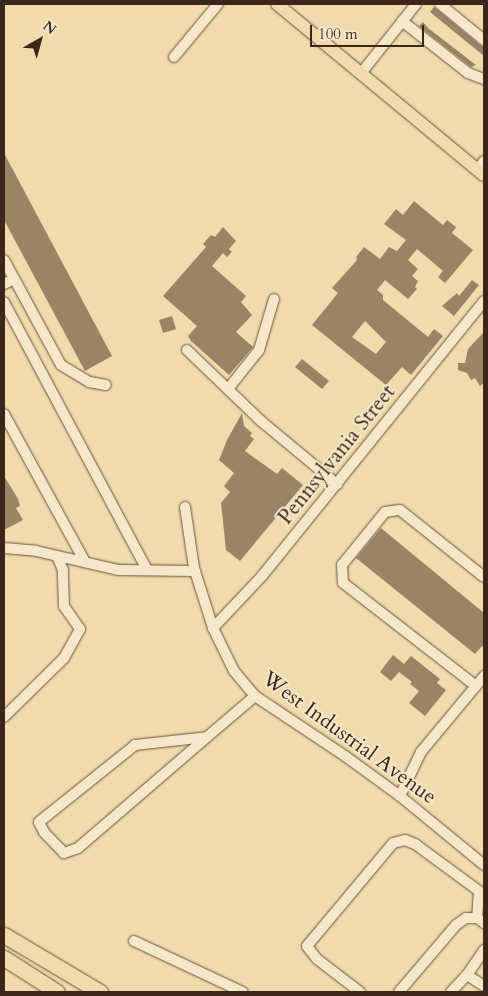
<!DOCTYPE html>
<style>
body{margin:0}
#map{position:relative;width:488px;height:996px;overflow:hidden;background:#f1daac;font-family:Cardo,serif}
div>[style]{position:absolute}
.building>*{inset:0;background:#9a8466}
.roads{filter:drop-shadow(0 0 1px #69533f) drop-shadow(0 0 1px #69533f)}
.minor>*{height:10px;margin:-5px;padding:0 5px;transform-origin:5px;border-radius:5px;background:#f6e7c9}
.major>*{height:12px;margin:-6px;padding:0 6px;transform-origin:6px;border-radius:6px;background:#f1daac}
.highway>*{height:15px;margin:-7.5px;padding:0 7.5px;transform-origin:7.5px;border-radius:7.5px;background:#f1daac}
span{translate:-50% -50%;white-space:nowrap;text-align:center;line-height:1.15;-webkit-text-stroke:4px #f6e7c9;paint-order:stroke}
.street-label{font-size:21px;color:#3c261b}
.frame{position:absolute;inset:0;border:5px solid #3c261b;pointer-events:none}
.north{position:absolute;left:15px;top:15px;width:50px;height:50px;-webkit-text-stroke:4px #f6e7c9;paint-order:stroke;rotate:38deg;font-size:14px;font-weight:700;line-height:20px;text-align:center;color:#3c261b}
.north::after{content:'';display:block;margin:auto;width:18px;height:22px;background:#3c261b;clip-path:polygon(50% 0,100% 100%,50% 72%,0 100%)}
.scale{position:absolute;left:310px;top:25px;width:114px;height:22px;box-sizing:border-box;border:2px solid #3c261b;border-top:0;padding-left:6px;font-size:15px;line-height:18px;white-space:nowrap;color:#3c261b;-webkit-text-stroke:4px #f6e7c9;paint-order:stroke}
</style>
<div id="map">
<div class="building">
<div style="clip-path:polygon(434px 7px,480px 45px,484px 47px,484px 56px,430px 12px)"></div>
<div style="clip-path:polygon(423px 22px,428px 28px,476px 65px,471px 67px,419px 26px)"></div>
<div style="clip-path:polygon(4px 153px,112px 356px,85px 371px,4px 220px)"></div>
<div style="clip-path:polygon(evenodd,414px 201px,443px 225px,447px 220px,456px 227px,452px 233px,473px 250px,445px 283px,438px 277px,443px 271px,417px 249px,408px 260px,418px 269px,412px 276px,418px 281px,415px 287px,417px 289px,408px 299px,385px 280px,377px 290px,383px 295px,383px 300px,428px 337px,434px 329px,443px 336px,411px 375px,402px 367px,386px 385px,312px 325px,338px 293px,332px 288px,357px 260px,356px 257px,364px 247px,380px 259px,389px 247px,397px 251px,406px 240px,384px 224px,396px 209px,403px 215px,414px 201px,365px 321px,386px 342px,376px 354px,352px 337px,365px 321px)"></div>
<div style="clip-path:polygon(223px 227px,236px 241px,229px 249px,232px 252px,227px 257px,223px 253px,212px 266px,246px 296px,241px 302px,252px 315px,236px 332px,253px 347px,229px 375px,191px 341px,188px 336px,197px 326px,163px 296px,206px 247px,203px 244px,211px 235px,215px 237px)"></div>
<div style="clip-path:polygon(472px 280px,479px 285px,454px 316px,442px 306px,457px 293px,459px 296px)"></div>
<div style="clip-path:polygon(172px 316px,176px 329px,163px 333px,159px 320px)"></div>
<div style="clip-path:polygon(484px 332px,484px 383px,480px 386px,475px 378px,471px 380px,467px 373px,458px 370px,458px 363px,465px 363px,468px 349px)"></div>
<div style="clip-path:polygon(302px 359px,329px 381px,322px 389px,295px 367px)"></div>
<div style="clip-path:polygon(242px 413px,244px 426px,252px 433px,250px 436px,254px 439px,245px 451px,277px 474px,282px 468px,303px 485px,240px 561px,226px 550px,221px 503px,230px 492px,224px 486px,234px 473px,219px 460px,227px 440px)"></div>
<div style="clip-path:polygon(4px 476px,18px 499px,20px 506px,16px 508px,23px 520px,4px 530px)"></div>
<div style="clip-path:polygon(381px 528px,484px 613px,484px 648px,482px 646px,475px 654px,356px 558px)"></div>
<div style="clip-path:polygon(393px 655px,404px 664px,411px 656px,440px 679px,437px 683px,446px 690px,425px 716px,409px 703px,419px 691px,410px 684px,412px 682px,399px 672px,391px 681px,380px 672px)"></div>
</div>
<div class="roads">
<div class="minor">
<div style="left:440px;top:4px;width:57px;rotate:39.3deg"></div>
<div style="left:402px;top:21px;width:84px;rotate:38.2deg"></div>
<div style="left:468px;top:73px;width:17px;rotate:21deg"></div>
<div style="left:174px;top:57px;width:69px;rotate:-50.3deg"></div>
<div style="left:362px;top:72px;width:87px;rotate:-51.5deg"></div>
<div style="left:478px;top:169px;width:10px;rotate:-53deg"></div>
<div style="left:4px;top:260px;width:119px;rotate:61.5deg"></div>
<div style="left:61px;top:365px;width:33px;rotate:31deg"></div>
<div style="left:89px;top:382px;width:17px;rotate:10deg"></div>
<div style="left:4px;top:284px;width:11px;rotate:-27deg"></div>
<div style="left:4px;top:302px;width:304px;rotate:61.9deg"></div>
<div style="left:187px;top:350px;width:103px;rotate:43.8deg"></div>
<div style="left:261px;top:421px;width:99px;rotate:39.7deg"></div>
<div style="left:228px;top:389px;width:50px;rotate:-51.5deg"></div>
<div style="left:259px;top:350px;width:53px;rotate:-73.6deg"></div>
<div style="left:4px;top:414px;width:169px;rotate:61.3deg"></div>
<div style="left:185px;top:507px;width:62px;rotate:81.6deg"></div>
<div style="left:194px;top:568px;width:63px;rotate:72.4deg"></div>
<div style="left:213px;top:628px;width:48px;rotate:64deg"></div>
<div style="left:234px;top:671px;width:33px;rotate:50deg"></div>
<div style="left:255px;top:696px;width:108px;rotate:33.7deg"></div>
<div style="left:345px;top:756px;width:68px;rotate:36deg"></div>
<div style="left:400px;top:796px;width:109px;rotate:39.4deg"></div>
<div style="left:4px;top:548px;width:32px;rotate:5deg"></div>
<div style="left:36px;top:551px;width:84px;rotate:13deg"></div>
<div style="left:118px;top:570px;width:77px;rotate:0.7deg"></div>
<div style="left:213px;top:628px;width:71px;rotate:-46.7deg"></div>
<div style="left:262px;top:576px;width:353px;rotate:-51.1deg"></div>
<div style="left:476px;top:686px;width:168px;rotate:-142.2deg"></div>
<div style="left:343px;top:583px;width:18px;rotate:-93deg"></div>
<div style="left:342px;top:565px;width:68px;rotate:-50.9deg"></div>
<div style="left:385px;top:512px;width:15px;rotate:-8deg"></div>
<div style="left:400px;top:510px;width:107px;rotate:38.6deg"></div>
<div style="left:4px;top:717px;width:84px;rotate:-44.5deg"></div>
<div style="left:64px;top:658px;width:33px;rotate:-61deg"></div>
<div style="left:80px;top:629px;width:28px;rotate:-125deg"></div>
<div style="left:64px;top:606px;width:36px;rotate:-92deg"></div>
<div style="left:63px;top:570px;width:15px;rotate:-113deg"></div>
<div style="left:207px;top:737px;width:170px;rotate:139.3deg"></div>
<div style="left:78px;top:848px;width:15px;rotate:160deg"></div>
<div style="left:64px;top:853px;width:29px;rotate:-134deg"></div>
<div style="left:44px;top:832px;width:11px;rotate:-117deg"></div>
<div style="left:39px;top:822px;width:123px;rotate:-38.7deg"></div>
<div style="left:135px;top:745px;width:72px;rotate:-6.3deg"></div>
<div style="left:207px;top:737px;width:63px;rotate:-40.5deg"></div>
<div style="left:400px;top:796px;width:49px;rotate:-64.5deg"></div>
<div style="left:421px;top:752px;width:99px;rotate:-50.3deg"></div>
<div style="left:134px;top:941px;width:120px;rotate:25.1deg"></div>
<div style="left:484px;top:950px;width:30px;rotate:124deg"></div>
<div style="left:467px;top:975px;width:20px;rotate:33deg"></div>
<div style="left:360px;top:992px;width:54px;rotate:-142.5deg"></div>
<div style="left:317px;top:959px;width:16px;rotate:-128deg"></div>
<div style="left:307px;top:946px;width:134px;rotate:-50.1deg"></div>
<div style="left:393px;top:843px;width:12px;rotate:-14deg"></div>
<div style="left:405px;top:840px;width:11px;rotate:22deg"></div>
<div style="left:415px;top:844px;width:79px;rotate:36.3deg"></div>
<div style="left:479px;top:891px;width:27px;rotate:94deg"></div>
<div style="left:399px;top:992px;width:88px;rotate:-49.6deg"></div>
<div style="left:456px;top:925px;width:12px;rotate:-35deg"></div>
<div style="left:466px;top:918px;width:11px"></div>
<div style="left:477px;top:918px;width:9px;rotate:36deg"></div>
<div style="left:451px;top:992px;width:23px;rotate:-47deg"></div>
</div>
<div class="major">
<div style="left:277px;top:4px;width:268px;rotate:39.6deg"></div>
</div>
<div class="highway">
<div style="left:4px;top:935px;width:112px;rotate:30.7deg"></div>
<div style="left:4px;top:958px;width:63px;rotate:32.7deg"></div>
</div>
</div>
<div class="street-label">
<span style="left:337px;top:455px;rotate:-51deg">Pennsylvania Street</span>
<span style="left:349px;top:738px;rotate:36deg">West Industrial Avenue</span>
</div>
<div class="frame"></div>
<div class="north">N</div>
<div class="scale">100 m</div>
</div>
